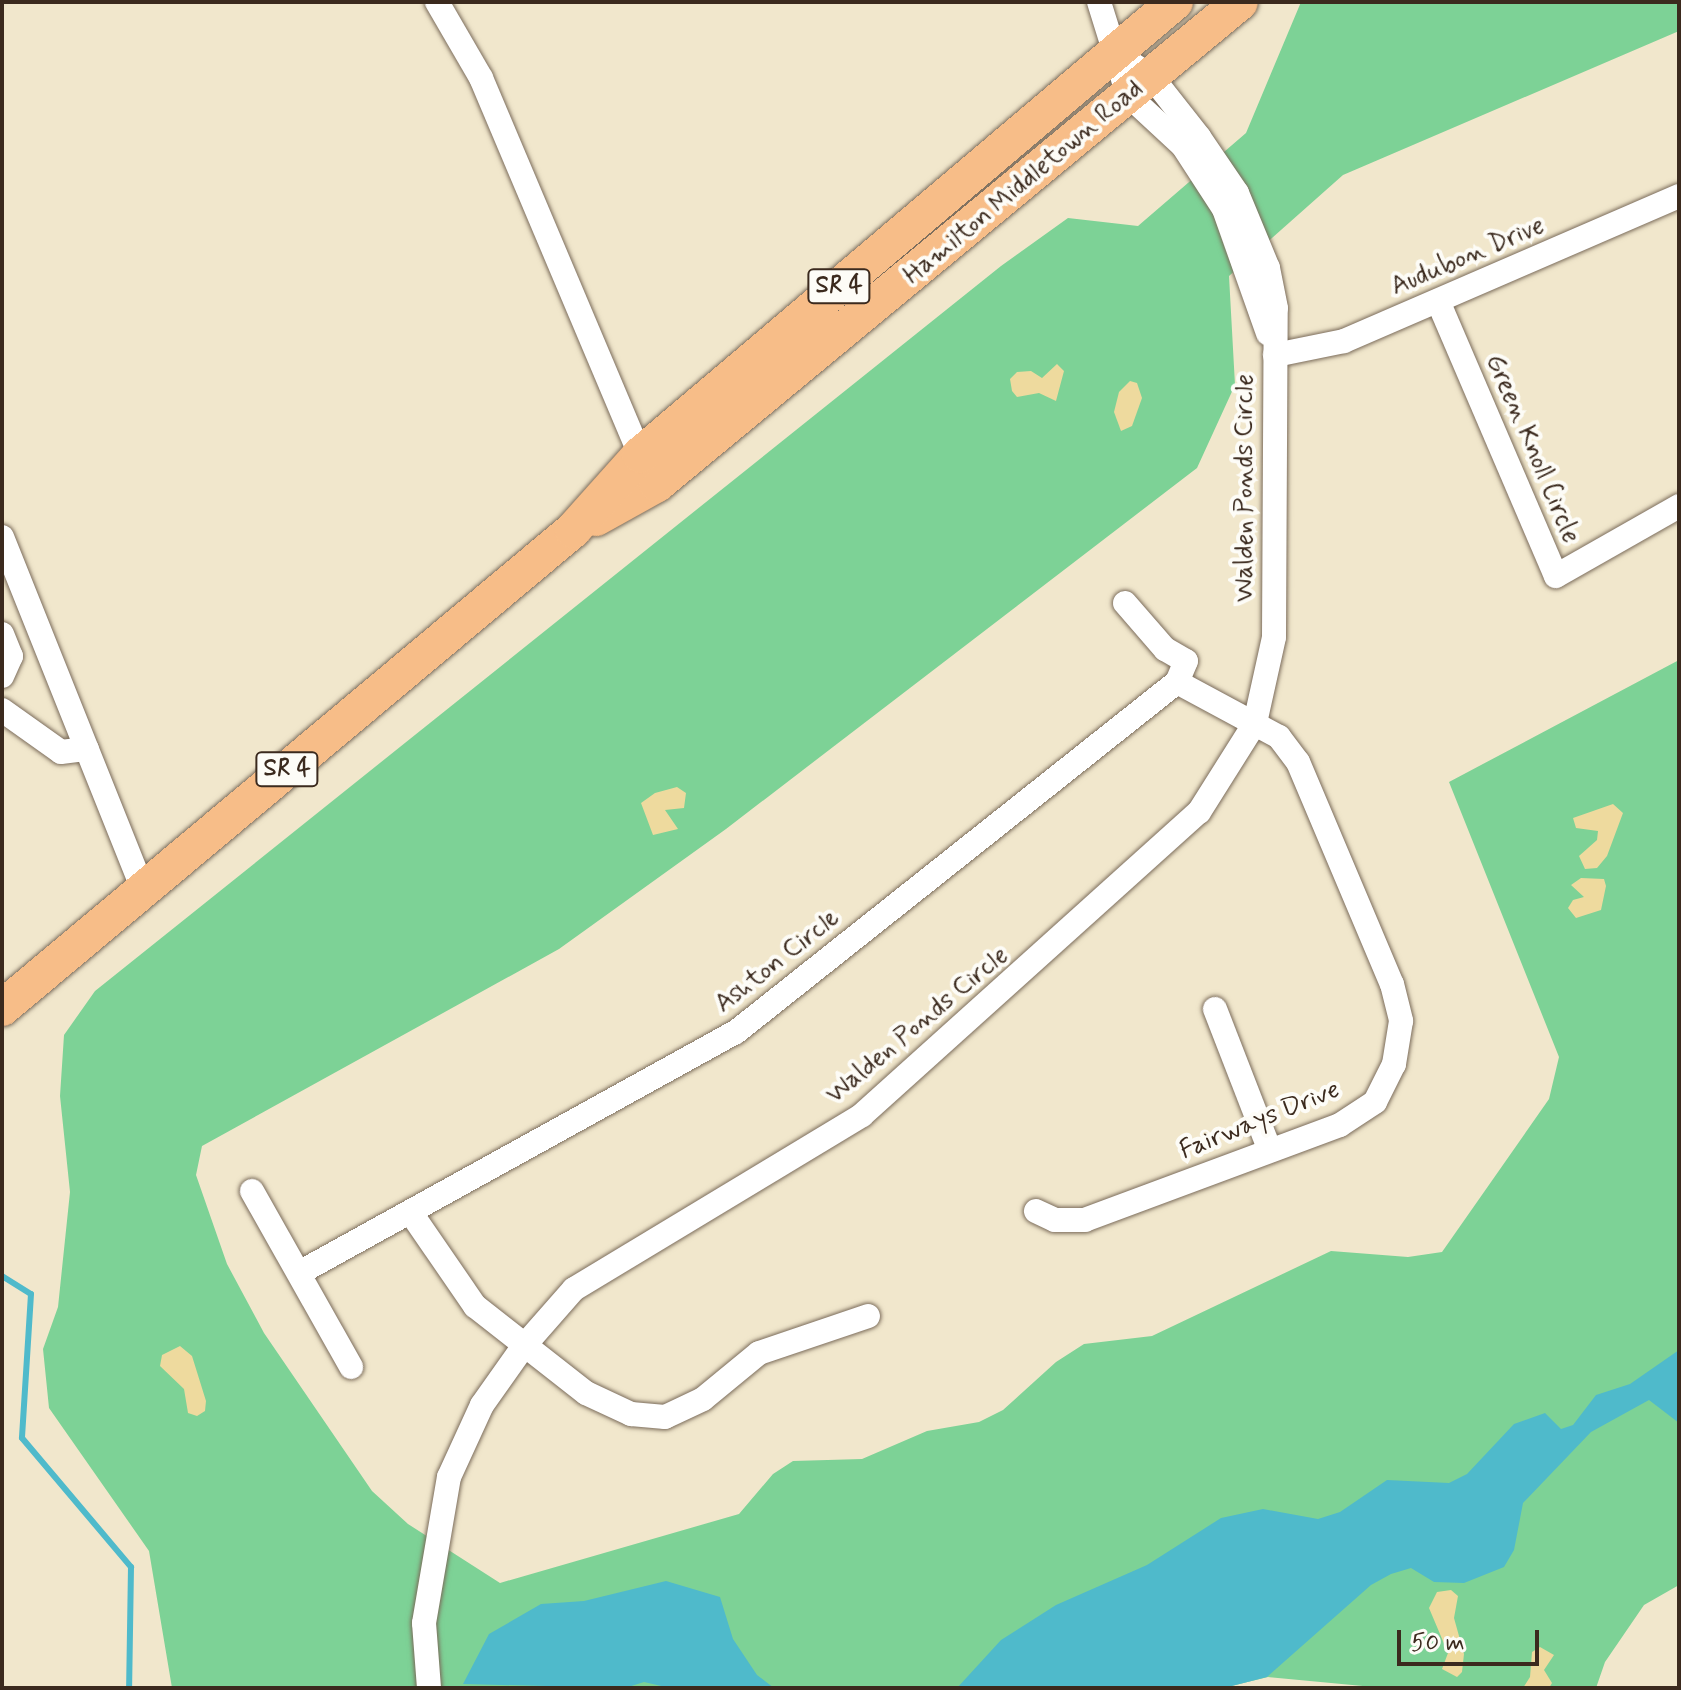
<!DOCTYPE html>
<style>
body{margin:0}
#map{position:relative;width:1681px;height:1690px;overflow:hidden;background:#f1e7cc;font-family:Mynerve,sans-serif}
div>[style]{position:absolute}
.green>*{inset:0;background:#7dd296}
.sand>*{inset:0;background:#eeda9e}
.water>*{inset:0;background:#4fbacb}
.stream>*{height:6px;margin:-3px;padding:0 3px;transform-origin:3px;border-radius:3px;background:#4fbacb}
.roads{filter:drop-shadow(0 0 2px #7b6c5b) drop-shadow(0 0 2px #7b6c5b)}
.minor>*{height:24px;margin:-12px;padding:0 12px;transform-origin:12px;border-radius:12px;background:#fff}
.highway>*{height:36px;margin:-18px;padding:0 18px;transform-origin:18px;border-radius:18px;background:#f7bd88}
span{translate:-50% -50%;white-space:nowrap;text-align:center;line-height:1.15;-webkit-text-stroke:8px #fdfcf7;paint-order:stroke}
.shield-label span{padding:2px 6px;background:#fdfcf7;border:2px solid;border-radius:6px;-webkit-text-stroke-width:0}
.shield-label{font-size:24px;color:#3b2a1e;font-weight:700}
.street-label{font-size:26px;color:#3b2a1e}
.frame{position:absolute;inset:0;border:4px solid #3b2a1e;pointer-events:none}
.scale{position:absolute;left:1397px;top:1630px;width:142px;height:36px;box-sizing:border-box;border:4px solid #3b2a1e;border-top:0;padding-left:10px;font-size:24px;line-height:28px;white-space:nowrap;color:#3b2a1e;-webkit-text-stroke:6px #fdfcf7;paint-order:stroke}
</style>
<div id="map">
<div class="green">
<div style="clip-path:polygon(1301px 2px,1679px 2px,1679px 31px,1343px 175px,1229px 276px,1235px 385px,1197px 468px,726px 829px,559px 949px,202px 1146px,196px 1175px,227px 1264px,264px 1333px,372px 1491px,408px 1524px,500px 1583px,739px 1514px,773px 1474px,793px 1461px,862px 1459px,927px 1431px,979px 1422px,1003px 1410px,1056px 1362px,1084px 1344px,1152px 1336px,1331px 1251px,1408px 1257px,1442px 1252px,1549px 1099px,1559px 1057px,1449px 782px,1679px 660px,1679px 1585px,1644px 1605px,1605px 1662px,1596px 1688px,1384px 1688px,1268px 1677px,1223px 1688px,172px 1688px,149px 1551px,49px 1408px,43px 1349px,58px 1307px,70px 1192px,60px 1096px,64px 1035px,95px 991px,1001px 266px,1068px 218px,1138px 226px,1246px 133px)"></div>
</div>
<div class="sand">
<div style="clip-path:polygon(1057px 364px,1064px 371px,1056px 401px,1039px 393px,1017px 397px,1012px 391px,1010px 379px,1017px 372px,1031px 371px,1042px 378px)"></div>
<div style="clip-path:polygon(1130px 381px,1137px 383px,1142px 398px,1132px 426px,1121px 431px,1114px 412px,1119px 392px)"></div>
<div style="clip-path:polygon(677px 787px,686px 793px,684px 808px,665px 810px,678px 829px,653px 835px,641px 803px,655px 793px)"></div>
<div style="clip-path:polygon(1613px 804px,1623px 813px,1607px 856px,1597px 868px,1585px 869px,1579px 856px,1597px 840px,1598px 831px,1576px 828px,1573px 818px)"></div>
<div style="clip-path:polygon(1581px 878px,1604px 879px,1606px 886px,1601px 910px,1576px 918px,1568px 908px,1573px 900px,1584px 897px,1571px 885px)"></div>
<div style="clip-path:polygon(180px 1346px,192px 1356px,206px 1401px,205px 1411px,197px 1416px,188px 1413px,184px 1389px,160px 1366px,162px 1355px)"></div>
<div style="clip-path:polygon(1451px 1590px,1458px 1596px,1454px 1618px,1464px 1654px,1462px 1672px,1457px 1677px,1442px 1669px,1448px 1653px,1429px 1608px,1437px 1592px)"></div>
<div style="clip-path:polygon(1540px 1647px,1554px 1655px,1544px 1670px,1552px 1683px,1549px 1688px,1523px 1688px,1530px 1677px,1532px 1652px)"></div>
</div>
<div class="water">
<div style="clip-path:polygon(1679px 1350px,1679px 1423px,1649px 1400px,1591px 1432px,1523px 1503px,1514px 1550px,1504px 1567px,1464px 1583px,1434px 1582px,1411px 1568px,1391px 1574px,1371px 1585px,1267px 1677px,1224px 1688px,957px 1688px,1001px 1640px,1056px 1605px,1147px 1565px,1221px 1518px,1263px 1509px,1318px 1519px,1340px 1512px,1387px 1480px,1449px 1483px,1467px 1474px,1514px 1424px,1545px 1413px,1561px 1429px,1573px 1425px,1596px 1395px,1630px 1384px)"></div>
<div style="clip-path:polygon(666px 1581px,720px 1597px,733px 1639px,757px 1675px,774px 1688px,670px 1688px,644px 1682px,625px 1688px,463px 1684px,489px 1634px,541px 1604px,584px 1601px)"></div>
</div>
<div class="stream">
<div style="left:2px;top:1276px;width:34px;rotate:32deg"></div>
<div style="left:31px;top:1294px;width:144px;rotate:93.6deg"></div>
<div style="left:22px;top:1438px;width:169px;rotate:49.8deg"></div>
<div style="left:131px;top:1567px;width:121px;rotate:90.9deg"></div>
</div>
<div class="roads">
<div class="minor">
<div style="left:437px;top:2px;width:88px;rotate:59.9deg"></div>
<div style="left:481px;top:78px;width:409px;rotate:67.1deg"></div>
<div style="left:1099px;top:2px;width:97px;rotate:72.7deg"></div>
<div style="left:1128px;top:95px;width:75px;rotate:42.8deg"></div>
<div style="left:1183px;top:146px;width:75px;rotate:56.9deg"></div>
<div style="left:1224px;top:209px;width:132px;rotate:70.5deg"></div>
<div style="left:1438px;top:301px;width:299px;rotate:66.8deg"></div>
<div style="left:1556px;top:576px;width:142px;rotate:-29.6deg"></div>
<div style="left:1275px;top:355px;width:70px;rotate:-11.5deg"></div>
<div style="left:1344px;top:341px;width:365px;rotate:-23.4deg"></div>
<div style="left:2px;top:537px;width:379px;rotate:68.2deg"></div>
<div style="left:1125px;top:603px;width:61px;rotate:49deg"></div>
<div style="left:1165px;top:649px;width:24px;rotate:30deg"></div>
<div style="left:1186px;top:661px;width:23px;rotate:113deg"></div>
<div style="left:2px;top:634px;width:24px;rotate:68deg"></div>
<div style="left:11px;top:656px;width:22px;rotate:114deg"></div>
<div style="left:2px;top:710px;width:72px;rotate:35.4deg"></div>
<div style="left:61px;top:752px;width:26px;rotate:-7deg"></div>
<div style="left:1215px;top:1009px;width:149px;rotate:68.8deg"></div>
<div style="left:252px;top:1191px;width:202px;rotate:60.6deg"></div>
<div style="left:411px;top:1213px;width:113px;rotate:55.5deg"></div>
<div style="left:475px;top:1306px;width:141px;rotate:38.1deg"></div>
<div style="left:586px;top:1393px;width:50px;rotate:25deg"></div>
<div style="left:631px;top:1414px;width:34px;rotate:5deg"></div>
<div style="left:665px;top:1417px;width:42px;rotate:-25.3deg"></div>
<div style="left:703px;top:1399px;width:72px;rotate:-39.4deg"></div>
<div style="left:759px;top:1353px;width:115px;rotate:-18.7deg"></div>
<div style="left:299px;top:1273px;width:499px;rotate:-28.9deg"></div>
<div style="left:736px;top:1032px;width:563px;rotate:-38.44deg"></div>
<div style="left:1177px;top:682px;width:116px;rotate:28.3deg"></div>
<div style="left:1279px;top:737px;width:31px;rotate:53deg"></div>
<div style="left:1298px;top:762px;width:241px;rotate:67.1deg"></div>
<div style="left:1392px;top:984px;width:38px;rotate:76deg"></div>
<div style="left:1401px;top:1021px;width:44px;rotate:99.2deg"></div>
<div style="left:1394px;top:1064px;width:42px;rotate:116.6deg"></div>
<div style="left:1375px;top:1102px;width:42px;rotate:146.7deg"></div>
<div style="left:1340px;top:1125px;width:272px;rotate:159.6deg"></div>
<div style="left:1085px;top:1220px;width:30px;rotate:180deg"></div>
<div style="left:1055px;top:1220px;width:21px;rotate:-155deg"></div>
<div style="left:429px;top:1688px;width:65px;rotate:-94.4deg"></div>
<div style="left:424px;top:1623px;width:148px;rotate:-80.3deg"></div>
<div style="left:449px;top:1477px;width:79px;rotate:-65.4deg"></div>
<div style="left:482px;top:1405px;width:71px;rotate:-54.7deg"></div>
<div style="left:523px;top:1347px;width:77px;rotate:-48.7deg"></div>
<div style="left:574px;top:1289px;width:336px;rotate:-31.1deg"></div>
<div style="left:862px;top:1115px;width:453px;rotate:-42deg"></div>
<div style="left:1199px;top:812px;width:105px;rotate:-57.8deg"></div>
<div style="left:1255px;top:723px;width:88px;rotate:-77.5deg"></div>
<div style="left:1274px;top:637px;width:329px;rotate:-89.7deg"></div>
<div style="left:1276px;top:308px;width:41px;rotate:-101.3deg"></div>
<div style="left:1268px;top:268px;width:81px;rotate:-112.5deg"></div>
<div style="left:1237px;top:193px;width:68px;rotate:-124.2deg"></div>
<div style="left:1199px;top:137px;width:78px;rotate:-128.2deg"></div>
<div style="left:1151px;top:76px;width:43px;rotate:-147.4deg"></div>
</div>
<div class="highway">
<div style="left:596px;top:518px;width:70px;rotate:-29.1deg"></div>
<div style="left:657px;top:484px;width:756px;rotate:-39.58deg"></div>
<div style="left:2px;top:1008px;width:745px;rotate:-39.93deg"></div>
<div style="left:573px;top:530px;width:101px;rotate:-48.2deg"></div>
<div style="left:640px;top:455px;width:701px;rotate:-40.26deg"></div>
</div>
</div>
<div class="shield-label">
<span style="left:839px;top:286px">SR 4</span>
<span style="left:287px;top:769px">SR 4</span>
</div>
<div class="street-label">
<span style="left:1024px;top:183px;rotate:-40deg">Hamilton Middletown Road</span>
<span style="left:1468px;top:257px;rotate:-23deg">Audubon Drive</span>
<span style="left:1532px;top:449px;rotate:67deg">Green Knoll Circle</span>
<span style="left:1246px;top:488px;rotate:-90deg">Walden Ponds Circle</span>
<span style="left:778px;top:962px;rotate:-38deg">Ashton Circle</span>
<span style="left:918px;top:1026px;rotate:-40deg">Walden Ponds Circle</span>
<span style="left:1260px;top:1121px;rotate:-22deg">Fairways Drive</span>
</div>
<div class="frame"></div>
<div class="scale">50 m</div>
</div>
